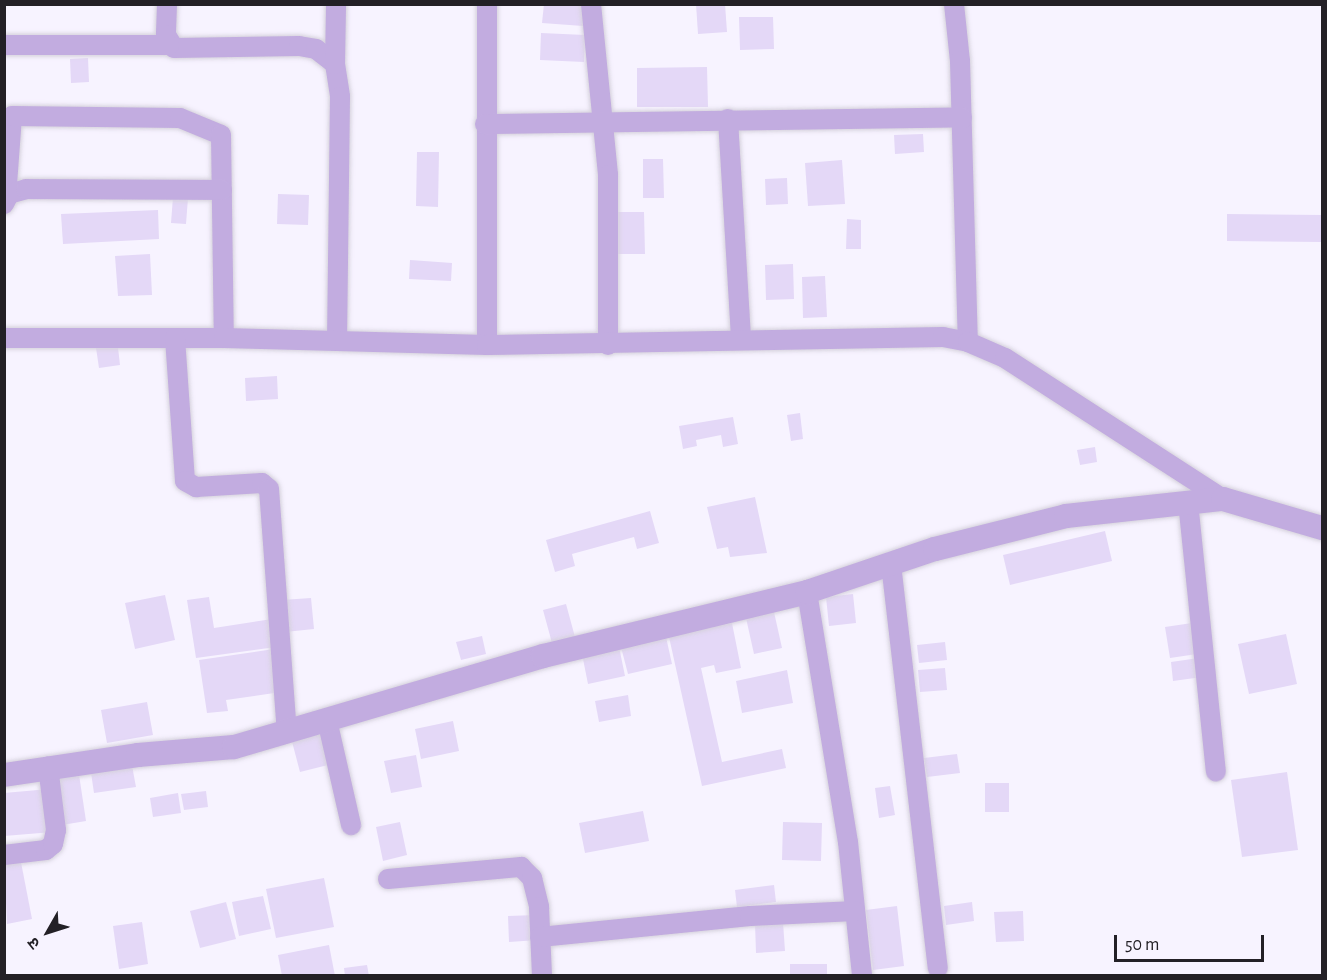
<!DOCTYPE html>
<meta charset="utf-8">
<style>
body{margin:0}
#map{position:relative;width:1327px;height:980px;overflow:hidden;background:#f7f3ff;font-family:"Alegreya Sans","Noto Sans Devanagari",sans-serif}
div>[style]{position:absolute}
.building>*{inset:0;background:#e4d8f7}
.roads{filter:drop-shadow(0 0 2px #d5d1dc) drop-shadow(0 0 2px #d5d1dc)}
.minor>*{height:20px;margin:-10px;padding:0 10px;transform-origin:10px;border-radius:10px;background:#c2ace0}
.tertiary>*{height:24px;margin:-12px;padding:0 12px;transform-origin:12px;border-radius:12px;background:#c2ace0}
span{translate:-50% -50%;white-space:nowrap;text-align:center;line-height:1.15;-webkit-text-stroke:4.5px #f7f3ff;paint-order:stroke}
.frame{position:absolute;inset:0;border:6px solid #232026;pointer-events:none}
.north{position:absolute;left:18px;top:902px;width:60px;height:60px;-webkit-text-stroke:4px #f7f3ff;paint-order:stroke;rotate:231deg;font-size:16px;font-weight:700;line-height:24px;text-align:center;color:#232026}
.north::after{content:'';display:block;margin:auto;width:21px;height:27px;background:#232026;clip-path:polygon(50% 0,100% 100%,50% 72%,0 100%)}
.scale{position:absolute;left:1114px;top:935px;width:150px;height:27px;box-sizing:border-box;border:3px solid #232026;border-top:0;padding-left:8px;font-size:18px;line-height:21px;white-space:nowrap;color:#232026;-webkit-text-stroke:4px #f7f3ff;paint-order:stroke}
</style>
<div id="map">
<div class="building">
<div style="clip-path:polygon(544px 4px,584px 6px,583px 26px,542px 23px)"></div>
<div style="clip-path:polygon(696px 4px,725px 4px,727px 32px,698px 34px)"></div>
<div style="clip-path:polygon(739px 17px,773px 17px,774px 49px,740px 50px)"></div>
<div style="clip-path:polygon(541px 33px,585px 35px,584px 62px,540px 60px)"></div>
<div style="clip-path:polygon(88px 58px,89px 82px,71px 83px,70px 59px)"></div>
<div style="clip-path:polygon(707px 67px,708px 107px,637px 107px,637px 68px)"></div>
<div style="clip-path:polygon(923px 134px,924px 152px,895px 154px,894px 135px)"></div>
<div style="clip-path:polygon(417px 152px,439px 152px,438px 207px,416px 206px)"></div>
<div style="clip-path:polygon(643px 159px,663px 159px,664px 198px,643px 198px)"></div>
<div style="clip-path:polygon(842px 160px,845px 204px,808px 206px,805px 163px)"></div>
<div style="clip-path:polygon(787px 178px,788px 204px,766px 205px,765px 179px)"></div>
<div style="clip-path:polygon(278px 194px,309px 195px,308px 225px,277px 224px)"></div>
<div style="clip-path:polygon(173px 197px,188px 198px,186px 224px,171px 223px)"></div>
<div style="clip-path:polygon(158px 210px,159px 239px,63px 244px,61px 214px)"></div>
<div style="clip-path:polygon(612px 212px,644px 212px,645px 254px,612px 254px)"></div>
<div style="clip-path:polygon(1227px 214px,1322px 215px,1322px 242px,1227px 241px)"></div>
<div style="clip-path:polygon(847px 219px,861px 220px,861px 249px,846px 249px)"></div>
<div style="clip-path:polygon(150px 254px,152px 295px,118px 296px,115px 256px)"></div>
<div style="clip-path:polygon(410px 260px,452px 263px,451px 281px,409px 279px)"></div>
<div style="clip-path:polygon(793px 264px,794px 299px,766px 300px,765px 265px)"></div>
<div style="clip-path:polygon(825px 276px,827px 317px,803px 318px,802px 277px)"></div>
<div style="clip-path:polygon(117px 339px,120px 365px,99px 368px,95px 341px)"></div>
<div style="clip-path:polygon(277px 376px,278px 399px,246px 401px,245px 378px)"></div>
<div style="clip-path:polygon(800px 413px,803px 439px,791px 441px,787px 415px)"></div>
<div style="clip-path:polygon(733px 417px,738px 444px,723px 447px,721px 435px,696px 440px,697px 446px,683px 449px,679px 426px)"></div>
<div style="clip-path:polygon(1095px 447px,1097px 462px,1080px 465px,1077px 450px)"></div>
<div style="clip-path:polygon(755px 497px,767px 553px,730px 557px,728px 547px,717px 549px,707px 507px)"></div>
<div style="clip-path:polygon(650px 511px,659px 543px,637px 549px,634px 537px,572px 554px,575px 566px,555px 572px,546px 540px)"></div>
<div style="clip-path:polygon(1105px 531px,1112px 561px,1010px 585px,1003px 555px)"></div>
<div style="clip-path:polygon(853px 594px,856px 623px,829px 626px,826px 597px)"></div>
<div style="clip-path:polygon(165px 595px,175px 640px,135px 649px,125px 603px)"></div>
<div style="clip-path:polygon(209px 597px,214px 628px,272px 619px,276px 647px,196px 658px,187px 600px)"></div>
<div style="clip-path:polygon(311px 598px,314px 629px,285px 632px,282px 600px)"></div>
<div style="clip-path:polygon(566px 604px,575px 637px,552px 643px,543px 610px)"></div>
<div style="clip-path:polygon(774px 612px,782px 648px,754px 654px,746px 618px)"></div>
<div style="clip-path:polygon(732px 623px,741px 668px,716px 673px,714px 665px,701px 668px,722px 762px,782px 749px,786px 768px,702px 786px,669px 637px)"></div>
<div style="clip-path:polygon(1192px 623px,1197px 654px,1170px 658px,1165px 627px)"></div>
<div style="clip-path:polygon(1286px 634px,1297px 684px,1249px 694px,1238px 644px)"></div>
<div style="clip-path:polygon(482px 636px,486px 654px,461px 660px,456px 642px)"></div>
<div style="clip-path:polygon(666px 637px,672px 664px,628px 674px,621px 647px)"></div>
<div style="clip-path:polygon(618px 642px,625px 676px,588px 684px,581px 649px)"></div>
<div style="clip-path:polygon(945px 642px,947px 660px,919px 663px,917px 645px)"></div>
<div style="clip-path:polygon(274px 649px,281px 692px,226px 700px,228px 711px,207px 713px,199px 660px)"></div>
<div style="clip-path:polygon(1199px 658px,1202px 677px,1173px 681px,1171px 662px)"></div>
<div style="clip-path:polygon(945px 668px,947px 690px,920px 692px,918px 670px)"></div>
<div style="clip-path:polygon(787px 670px,793px 703px,742px 713px,736px 681px)"></div>
<div style="clip-path:polygon(628px 695px,631px 716px,599px 722px,595px 701px)"></div>
<div style="clip-path:polygon(147px 702px,153px 735px,107px 743px,101px 710px)"></div>
<div style="clip-path:polygon(453px 721px,459px 751px,421px 759px,415px 729px)"></div>
<div style="clip-path:polygon(318px 727px,328px 765px,300px 772px,290px 734px)"></div>
<div style="clip-path:polygon(957px 754px,960px 773px,927px 777px,924px 758px)"></div>
<div style="clip-path:polygon(416px 755px,422px 787px,391px 793px,384px 761px)"></div>
<div style="clip-path:polygon(131px 760px,136px 787px,94px 793px,90px 766px)"></div>
<div style="clip-path:polygon(78px 768px,86px 821px,62px 825px,54px 772px)"></div>
<div style="clip-path:polygon(1287px 772px,1298px 850px,1242px 857px,1231px 780px)"></div>
<div style="clip-path:polygon(985px 783px,1009px 783px,1009px 812px,985px 812px)"></div>
<div style="clip-path:polygon(890px 786px,895px 815px,879px 818px,875px 788px)"></div>
<div style="clip-path:polygon(49px 789px,53px 832px,4px 836px,4px 793px)"></div>
<div style="clip-path:polygon(206px 791px,208px 807px,184px 810px,181px 794px)"></div>
<div style="clip-path:polygon(178px 793px,181px 813px,153px 817px,150px 798px)"></div>
<div style="clip-path:polygon(643px 811px,649px 841px,585px 853px,579px 823px)"></div>
<div style="clip-path:polygon(400px 822px,407px 855px,383px 861px,376px 827px)"></div>
<div style="clip-path:polygon(783px 822px,822px 823px,821px 861px,782px 860px)"></div>
<div style="clip-path:polygon(20px 857px,32px 919px,7px 924px,4px 860px)"></div>
<div style="clip-path:polygon(324px 878px,334px 927px,276px 938px,266px 889px)"></div>
<div style="clip-path:polygon(774px 885px,776px 902px,737px 907px,735px 890px)"></div>
<div style="clip-path:polygon(263px 896px,271px 929px,239px 936px,232px 902px)"></div>
<div style="clip-path:polygon(226px 902px,236px 939px,200px 948px,190px 911px)"></div>
<div style="clip-path:polygon(972px 902px,974px 921px,946px 925px,944px 906px)"></div>
<div style="clip-path:polygon(897px 906px,904px 966px,873px 970px,866px 910px)"></div>
<div style="clip-path:polygon(1023px 911px,1024px 941px,996px 942px,994px 912px)"></div>
<div style="clip-path:polygon(536px 915px,538px 940px,509px 942px,508px 916px)"></div>
<div style="clip-path:polygon(142px 922px,148px 964px,119px 969px,113px 926px)"></div>
<div style="clip-path:polygon(783px 922px,785px 951px,756px 953px,755px 923px)"></div>
<div style="clip-path:polygon(329px 945px,335px 976px,282px 976px,278px 955px)"></div>
<div style="clip-path:polygon(790px 964px,827px 964px,827px 976px,790px 976px)"></div>
<div style="clip-path:polygon(367px 965px,369px 976px,345px 976px,344px 968px)"></div>
</div>
<div class="roads">
<div class="minor">
<div style="left:167px;top:4px;width:31px;rotate:92deg"></div>
<div style="left:166px;top:35px;width:15px;rotate:58deg"></div>
<div style="left:174px;top:48px;width:125px;rotate:-0.9deg"></div>
<div style="left:299px;top:46px;width:17px;rotate:10deg"></div>
<div style="left:316px;top:49px;width:24px;rotate:38deg"></div>
<div style="left:335px;top:64px;width:33px;rotate:81deg"></div>
<div style="left:340px;top:97px;width:243px;rotate:90.7deg"></div>
<div style="left:487px;top:4px;width:341px;rotate:90deg"></div>
<div style="left:591px;top:4px;width:172px;rotate:84.3deg"></div>
<div style="left:608px;top:175px;width:170px;rotate:90deg"></div>
<div style="left:954px;top:4px;width:57px;rotate:84deg"></div>
<div style="left:960px;top:61px;width:281px;rotate:88.4deg"></div>
<div style="left:4px;top:45px;width:165px"></div>
<div style="left:335px;top:64px;width:60px;rotate:-89deg"></div>
<div style="left:728px;top:119px;width:219px;rotate:86.6deg"></div>
<div style="left:485px;top:124px;width:477px;rotate:-0.8deg"></div>
<div style="left:6px;top:198px;width:82px;rotate:-85.8deg"></div>
<div style="left:12px;top:116px;width:168px;rotate:0.7deg"></div>
<div style="left:180px;top:118px;width:44px;rotate:22.5deg"></div>
<div style="left:221px;top:135px;width:203px;rotate:89.2deg"></div>
<div style="left:4px;top:204px;width:11px;rotate:-63deg"></div>
<div style="left:9px;top:194px;width:18px;rotate:-16deg"></div>
<div style="left:26px;top:189px;width:196px;rotate:0.3deg"></div>
<div style="left:4px;top:338px;width:220px"></div>
<div style="left:224px;top:338px;width:263px;rotate:1.5deg"></div>
<div style="left:487px;top:345px;width:456px;rotate:-1deg"></div>
<div style="left:943px;top:337px;width:25px;rotate:11deg"></div>
<div style="left:968px;top:342px;width:40px;rotate:23.4deg"></div>
<div style="left:1005px;top:358px;width:260px;rotate:32.9deg"></div>
<div style="left:175px;top:338px;width:143px;rotate:86deg"></div>
<div style="left:185px;top:481px;width:13px;rotate:29deg"></div>
<div style="left:196px;top:487px;width:66px;rotate:-3.5deg"></div>
<div style="left:262px;top:483px;width:9px;rotate:41deg"></div>
<div style="left:269px;top:489px;width:244px;rotate:85.8deg"></div>
<div style="left:1188px;top:502px;width:271px;rotate:84.1deg"></div>
<div style="left:891px;top:564px;width:407px;rotate:83.4deg"></div>
<div style="left:807px;top:592px;width:253px;rotate:80.7deg"></div>
<div style="left:848px;top:842px;width:135px;rotate:84deg"></div>
<div style="left:327px;top:720px;width:108px;rotate:77.1deg"></div>
<div style="left:4px;top:855px;width:42px;rotate:-6.8deg"></div>
<div style="left:46px;top:850px;width:9px;rotate:-41deg"></div>
<div style="left:53px;top:844px;width:14px;rotate:-78deg"></div>
<div style="left:56px;top:830px;width:64px;rotate:-97.2deg"></div>
<div style="left:388px;top:879px;width:134px;rotate:-5.2deg"></div>
<div style="left:521px;top:867px;width:16px;rotate:45deg"></div>
<div style="left:532px;top:878px;width:30px;rotate:76deg"></div>
<div style="left:539px;top:907px;width:69px;rotate:87.5deg"></div>
<div style="left:540px;top:937px;width:211px;rotate:-5.7deg"></div>
<div style="left:750px;top:916px;width:105px;rotate:-2.7deg"></div>
</div>
<div class="tertiary">
<div style="left:4px;top:775px;width:135px;rotate:-8.5deg"></div>
<div style="left:138px;top:755px;width:96px;rotate:-4.8deg"></div>
<div style="left:234px;top:747px;width:322px;rotate:-16.4deg"></div>
<div style="left:543px;top:656px;width:272px;rotate:-13.6deg"></div>
<div style="left:807px;top:592px;width:135px;rotate:-18.6deg"></div>
<div style="left:935px;top:549px;width:135px;rotate:-14.1deg"></div>
<div style="left:1066px;top:516px;width:158px;rotate:-6.2deg"></div>
<div style="left:1223px;top:499px;width:103px;rotate:16.3deg"></div>
</div>
</div>
<div class="frame"></div>
<div class="north">उ</div>
<div class="scale">50 m</div>
</div>
